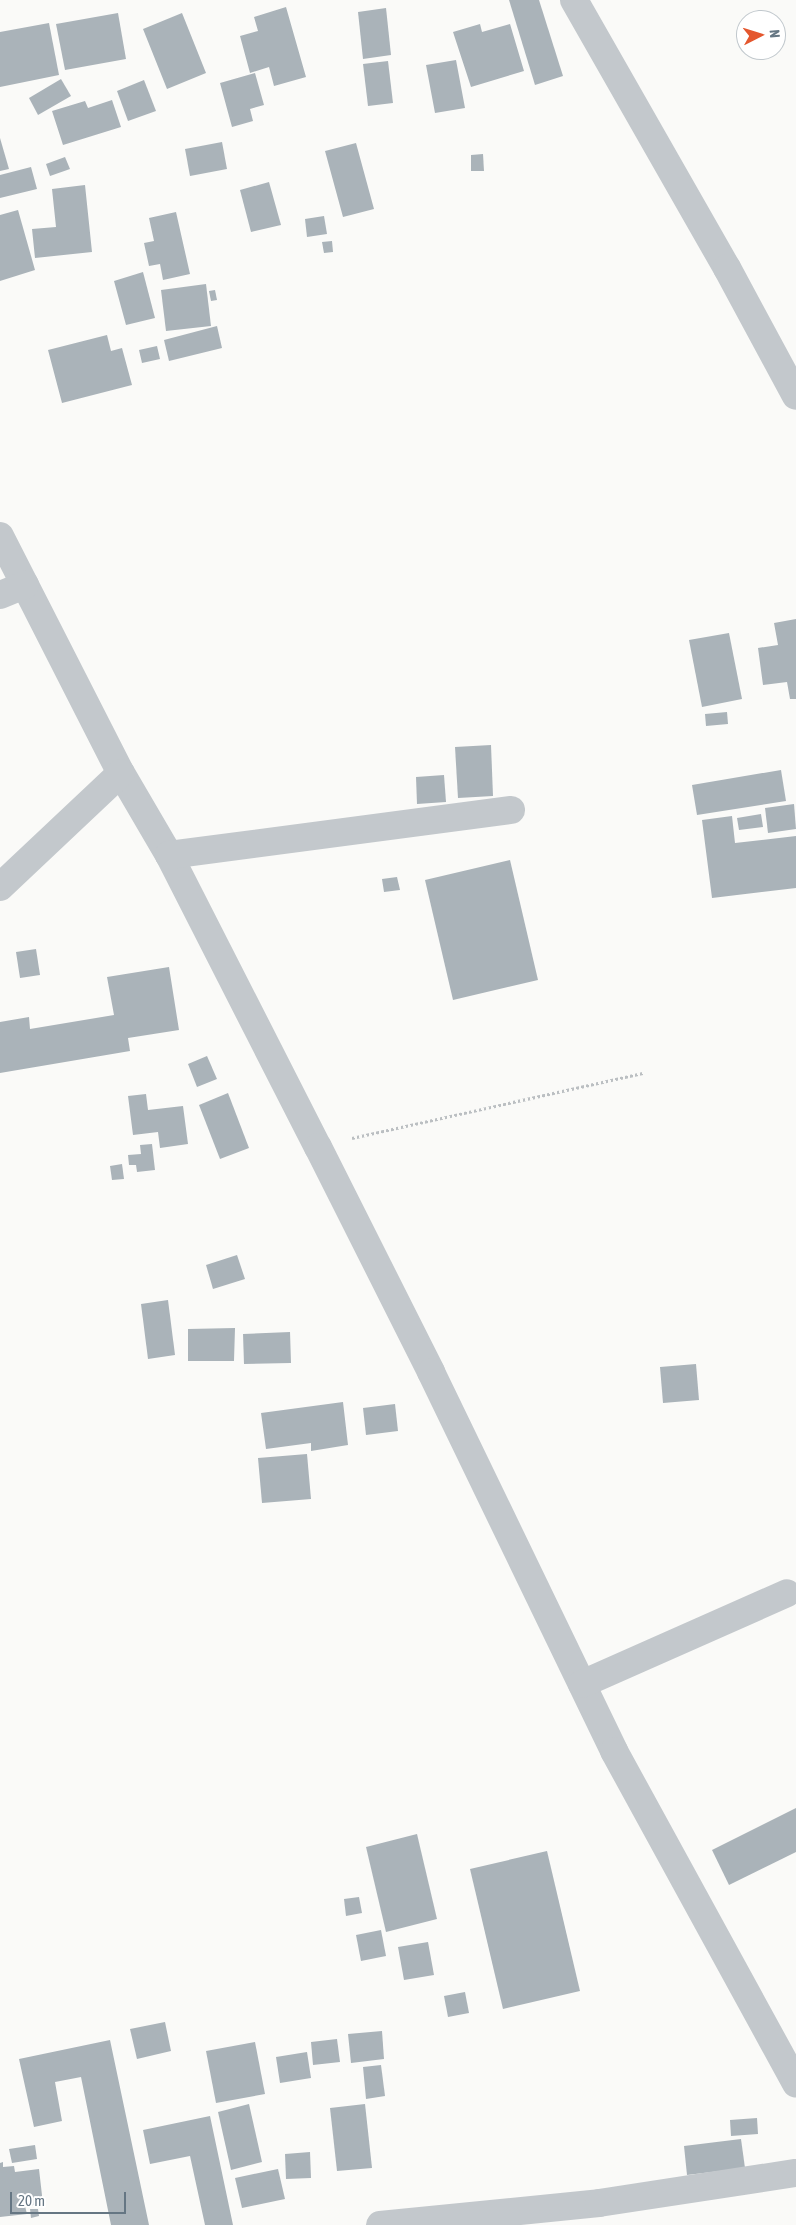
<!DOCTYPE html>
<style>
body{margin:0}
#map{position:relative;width:796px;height:2225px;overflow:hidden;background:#fafaf8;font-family:"Asap Condensed",sans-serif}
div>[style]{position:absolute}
.building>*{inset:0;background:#aab3b9}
.path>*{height:3px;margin-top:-1.5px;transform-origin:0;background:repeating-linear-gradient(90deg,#bbbfc2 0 2.5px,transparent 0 5px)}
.minor>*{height:28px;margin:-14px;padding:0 14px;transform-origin:14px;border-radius:14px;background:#c3c8cc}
span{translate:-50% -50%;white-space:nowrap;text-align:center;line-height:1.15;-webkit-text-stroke:5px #fff;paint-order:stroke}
.north{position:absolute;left:736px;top:10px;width:50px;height:50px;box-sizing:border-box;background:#fff;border:1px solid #c1c8cd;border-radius:50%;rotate:85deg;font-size:14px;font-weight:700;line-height:20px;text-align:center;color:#657683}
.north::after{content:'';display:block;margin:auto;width:18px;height:22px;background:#e4572e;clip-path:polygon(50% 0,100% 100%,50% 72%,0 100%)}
.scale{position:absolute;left:10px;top:2192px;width:116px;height:22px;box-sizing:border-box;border:2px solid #657683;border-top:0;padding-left:6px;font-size:15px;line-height:18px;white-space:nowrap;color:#657683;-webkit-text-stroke:4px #fff;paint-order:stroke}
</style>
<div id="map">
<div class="building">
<div style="clip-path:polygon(509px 0,539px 0,563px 76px,535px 85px)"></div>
<div style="clip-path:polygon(286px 7px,306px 77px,274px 86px,269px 67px,250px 73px,240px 36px,258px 31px,254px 17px)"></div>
<div style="clip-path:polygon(386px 8px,391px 55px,363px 59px,358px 12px)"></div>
<div style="clip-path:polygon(118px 13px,126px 59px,65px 70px,56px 24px)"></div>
<div style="clip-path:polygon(182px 13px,206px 73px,167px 89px,143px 29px)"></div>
<div style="clip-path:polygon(49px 23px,59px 75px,0 87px,0 32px)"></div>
<div style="clip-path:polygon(480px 24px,482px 32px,510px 24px,524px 71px,471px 87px,453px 32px)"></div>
<div style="clip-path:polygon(456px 60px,465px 108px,435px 113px,426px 65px)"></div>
<div style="clip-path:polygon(388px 61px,393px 103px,368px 106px,363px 64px)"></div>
<div style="clip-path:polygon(255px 73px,264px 105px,250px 109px,253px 121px,232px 127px,220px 83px)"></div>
<div style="clip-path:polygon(61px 79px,71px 96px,38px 115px,29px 98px)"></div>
<div style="clip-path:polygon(144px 80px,156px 111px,128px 121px,117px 91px)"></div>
<div style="clip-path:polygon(112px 100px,121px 127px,63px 145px,52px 111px,85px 101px,88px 108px)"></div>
<div style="clip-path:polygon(0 138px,9px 169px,0 171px)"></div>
<div style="clip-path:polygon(222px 142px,227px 169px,190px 176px,185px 149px)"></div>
<div style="clip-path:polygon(356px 143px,374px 209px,343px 217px,325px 151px)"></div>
<div style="clip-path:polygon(483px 154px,484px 171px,471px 171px,471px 155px)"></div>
<div style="clip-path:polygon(65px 157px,70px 169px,50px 176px,46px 164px)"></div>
<div style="clip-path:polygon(31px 167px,37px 189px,0 198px,0 175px)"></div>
<div style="clip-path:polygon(269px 182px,281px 225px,251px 232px,240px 190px)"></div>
<div style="clip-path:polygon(85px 185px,92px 252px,35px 258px,32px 229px,56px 227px,52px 189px)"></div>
<div style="clip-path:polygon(18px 210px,35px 270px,0 281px,0 215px)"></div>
<div style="clip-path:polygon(176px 212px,190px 274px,163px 280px,160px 264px,149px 266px,144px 243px,154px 241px,149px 218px)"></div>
<div style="clip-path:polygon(324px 216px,327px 234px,307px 237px,305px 219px)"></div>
<div style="clip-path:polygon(332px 241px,333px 252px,324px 253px,322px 242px)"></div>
<div style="clip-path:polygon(143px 272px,155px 318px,126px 325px,114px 281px)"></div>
<div style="clip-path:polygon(206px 284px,211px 326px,166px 331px,161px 290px)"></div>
<div style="clip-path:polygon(215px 290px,217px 300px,211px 301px,209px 291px)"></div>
<div style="clip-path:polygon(217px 326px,222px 348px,169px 361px,164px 340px)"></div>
<div style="clip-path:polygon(107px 335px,111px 351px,122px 348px,132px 385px,62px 403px,48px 350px)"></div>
<div style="clip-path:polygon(157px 346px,160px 359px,142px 363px,139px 350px)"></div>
<div style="clip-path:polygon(796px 619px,796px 699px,790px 699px,787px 682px,763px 685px,758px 648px,778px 645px,774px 623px)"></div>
<div style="clip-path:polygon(729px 633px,742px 699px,702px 707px,689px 640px)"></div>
<div style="clip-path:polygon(727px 712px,728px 724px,706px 726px,705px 714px)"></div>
<div style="clip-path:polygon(491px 745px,493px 796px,458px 798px,455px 747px)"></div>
<div style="clip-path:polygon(781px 770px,786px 801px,697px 815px,692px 785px)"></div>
<div style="clip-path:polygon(444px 775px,446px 802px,417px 804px,416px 777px)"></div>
<div style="clip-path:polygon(794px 804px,796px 829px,768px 833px,765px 808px)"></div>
<div style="clip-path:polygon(761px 814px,763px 827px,739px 830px,737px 818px)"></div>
<div style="clip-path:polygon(732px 816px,735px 843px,796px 836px,796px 888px,712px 898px,702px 820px)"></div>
<div style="clip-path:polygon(510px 860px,538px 980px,453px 1000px,425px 880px)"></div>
<div style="clip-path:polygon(397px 877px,400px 890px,384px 892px,382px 879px)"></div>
<div style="clip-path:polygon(36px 949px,40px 975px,20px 978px,16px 952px)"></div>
<div style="clip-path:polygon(169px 967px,179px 1030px,128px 1038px,130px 1051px,0 1073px,0 1022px,29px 1017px,30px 1029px,114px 1015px,107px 977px)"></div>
<div style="clip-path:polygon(207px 1056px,217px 1079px,197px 1087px,188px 1064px)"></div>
<div style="clip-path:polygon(228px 1093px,249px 1148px,220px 1159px,199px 1105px)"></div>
<div style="clip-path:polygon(146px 1094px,148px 1110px,183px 1106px,188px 1144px,160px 1148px,158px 1132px,133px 1135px,128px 1096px)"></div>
<div style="clip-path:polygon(152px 1144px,155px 1170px,137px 1172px,136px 1165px,129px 1165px,128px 1155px,141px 1154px,140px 1145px)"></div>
<div style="clip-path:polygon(122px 1164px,124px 1179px,112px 1180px,110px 1166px)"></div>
<div style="clip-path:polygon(237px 1255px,245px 1279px,213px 1289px,206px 1265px)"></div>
<div style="clip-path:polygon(168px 1300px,175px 1355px,148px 1359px,141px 1304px)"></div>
<div style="clip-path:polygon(235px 1328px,234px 1361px,188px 1361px,188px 1329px)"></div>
<div style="clip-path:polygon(290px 1332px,291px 1363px,244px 1364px,243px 1334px)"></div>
<div style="clip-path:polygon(696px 1364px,699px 1400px,663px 1403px,660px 1367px)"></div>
<div style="clip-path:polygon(343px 1402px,348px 1445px,311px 1451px,311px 1443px,266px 1449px,261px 1413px)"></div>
<div style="clip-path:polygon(395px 1404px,398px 1431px,366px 1435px,363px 1408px)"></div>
<div style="clip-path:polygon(307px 1454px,311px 1499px,262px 1503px,258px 1458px)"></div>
<div style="clip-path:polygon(796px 1808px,796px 1852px,729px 1885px,712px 1850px)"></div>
<div style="clip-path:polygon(417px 1834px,437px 1919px,386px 1932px,366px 1847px)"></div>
<div style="clip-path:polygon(547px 1851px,580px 1991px,503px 2009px,470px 1869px)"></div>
<div style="clip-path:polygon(359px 1897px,362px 1913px,346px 1916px,344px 1899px)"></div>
<div style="clip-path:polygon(381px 1930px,386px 1956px,361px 1961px,356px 1935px)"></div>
<div style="clip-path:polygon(428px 1942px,434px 1975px,404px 1980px,398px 1947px)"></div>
<div style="clip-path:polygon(465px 1992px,469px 2013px,448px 2017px,444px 1996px)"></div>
<div style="clip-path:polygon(165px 2022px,171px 2051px,137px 2059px,130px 2029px)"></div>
<div style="clip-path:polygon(382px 2031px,384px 2059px,351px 2063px,348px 2034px)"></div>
<div style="clip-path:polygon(337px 2039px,340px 2062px,313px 2065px,311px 2042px)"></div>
<div style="clip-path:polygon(110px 2040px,149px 2225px,111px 2225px,81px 2077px,55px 2082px,62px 2121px,34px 2127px,19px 2059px)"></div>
<div style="clip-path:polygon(255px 2042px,265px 2094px,216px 2103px,206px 2051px)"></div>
<div style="clip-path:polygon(307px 2052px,311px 2078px,280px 2083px,276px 2057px)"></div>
<div style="clip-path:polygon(381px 2065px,385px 2096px,366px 2099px,363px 2067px)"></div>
<div style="clip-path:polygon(249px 2104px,262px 2162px,231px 2170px,218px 2112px)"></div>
<div style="clip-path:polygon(365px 2104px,372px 2168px,337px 2171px,330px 2108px)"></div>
<div style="clip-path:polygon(210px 2116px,233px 2225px,205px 2225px,190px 2156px,150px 2164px,143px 2130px)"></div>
<div style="clip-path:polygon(757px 2118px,758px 2134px,731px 2136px,730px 2120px)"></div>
<div style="clip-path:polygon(741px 2139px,745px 2168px,687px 2175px,684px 2146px)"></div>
<div style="clip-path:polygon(35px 2145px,37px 2159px,12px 2163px,9px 2149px)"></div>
<div style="clip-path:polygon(310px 2152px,311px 2178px,286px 2179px,285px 2154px)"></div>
<div style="clip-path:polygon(3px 2162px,3px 2167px,14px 2166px,15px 2172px,39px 2169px,43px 2204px,25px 2206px,27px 2214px,0 2217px,0 2163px)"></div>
<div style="clip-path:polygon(278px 2169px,285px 2199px,242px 2208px,235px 2178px)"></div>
<div style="clip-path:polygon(30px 2209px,38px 2209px,39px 2216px,31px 2218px)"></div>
</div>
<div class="path">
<div style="left:352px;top:1138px;width:298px;rotate:-12.6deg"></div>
</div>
<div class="minor">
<div style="left:574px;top:0;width:309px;rotate:60.3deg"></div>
<div style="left:727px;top:268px;width:145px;rotate:61.7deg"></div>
<div style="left:0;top:536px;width:266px;rotate:63deg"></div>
<div style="left:121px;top:773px;width:95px;rotate:59.7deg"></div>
<div style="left:169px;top:855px;width:328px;rotate:63deg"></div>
<div style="left:318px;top:1147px;width:252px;rotate:63.3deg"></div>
<div style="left:431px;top:1372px;width:421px;rotate:64.2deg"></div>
<div style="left:614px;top:1751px;width:379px;rotate:61.3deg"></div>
<div style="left:0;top:595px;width:27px;rotate:-22deg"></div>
<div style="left:169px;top:855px;width:345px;rotate:-7.5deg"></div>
<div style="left:0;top:887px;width:166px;rotate:-43.3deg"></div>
<div style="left:582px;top:1684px;width:224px;rotate:-23.9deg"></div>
<div style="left:380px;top:2225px;width:220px;rotate:-5.7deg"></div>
<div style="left:599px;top:2203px;width:199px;rotate:-8.7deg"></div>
</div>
<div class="north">N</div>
<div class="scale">20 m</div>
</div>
